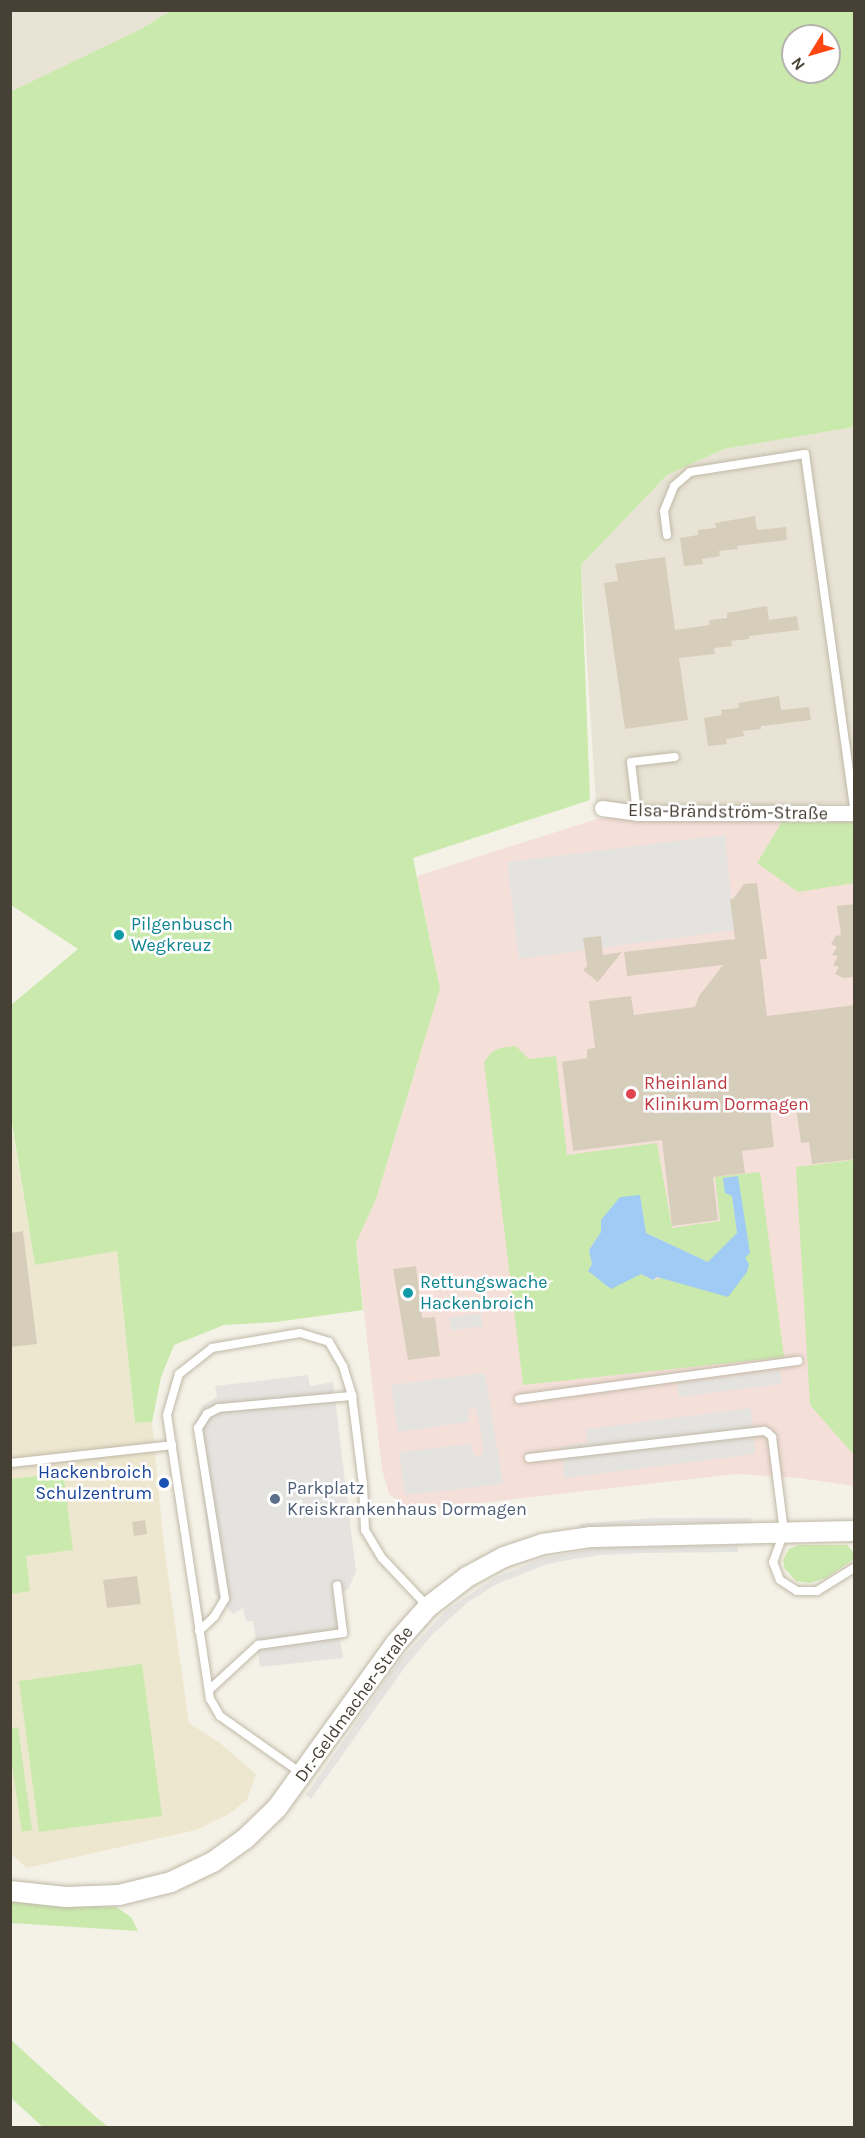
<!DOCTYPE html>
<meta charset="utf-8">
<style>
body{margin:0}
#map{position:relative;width:865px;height:2138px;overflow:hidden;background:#f4f1e6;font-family:Karla,sans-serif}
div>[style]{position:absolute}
.residential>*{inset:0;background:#e8e3d4}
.education>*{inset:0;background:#eee7d0}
.medical>*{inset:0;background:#f5dfd9}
.green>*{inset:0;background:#caeaad}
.parking>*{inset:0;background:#e5e3df}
.water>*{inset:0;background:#a0cbf4}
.building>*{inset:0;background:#d6cebb}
.roads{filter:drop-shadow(0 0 2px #c0b9a8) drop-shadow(0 0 2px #c0b9a8)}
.service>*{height:8px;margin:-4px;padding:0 4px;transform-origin:4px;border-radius:4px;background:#fff}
.minor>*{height:15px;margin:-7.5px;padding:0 7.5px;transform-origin:7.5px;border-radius:7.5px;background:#fff}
.tertiary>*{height:20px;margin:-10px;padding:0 10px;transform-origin:10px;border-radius:10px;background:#fff}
.dots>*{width:16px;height:16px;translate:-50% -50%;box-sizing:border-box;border:3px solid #fff;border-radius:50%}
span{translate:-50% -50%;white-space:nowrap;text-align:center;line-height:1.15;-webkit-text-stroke:5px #fff;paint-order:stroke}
.street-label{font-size:18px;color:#474135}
.culture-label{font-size:18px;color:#0d838f}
.left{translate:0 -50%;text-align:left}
.health-label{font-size:18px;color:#be3a42}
.transit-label{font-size:18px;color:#164399}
.right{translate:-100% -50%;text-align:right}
.service-label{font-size:18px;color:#4e5e75}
.frame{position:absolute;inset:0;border:12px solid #474135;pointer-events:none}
.north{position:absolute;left:781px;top:24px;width:60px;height:60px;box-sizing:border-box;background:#fff;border:2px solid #b5b3ae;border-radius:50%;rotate:233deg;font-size:16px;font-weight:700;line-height:24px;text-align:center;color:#474135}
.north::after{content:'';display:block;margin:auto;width:21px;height:27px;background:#ff4712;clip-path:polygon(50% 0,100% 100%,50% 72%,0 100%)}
</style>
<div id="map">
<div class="residential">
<div style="clip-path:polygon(11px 11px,170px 11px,141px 29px,11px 92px)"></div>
<div style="clip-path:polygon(854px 427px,854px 803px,641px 808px,596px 804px,581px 565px,667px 475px,724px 449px)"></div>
</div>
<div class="education">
<div style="clip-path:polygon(10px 1117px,35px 1265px,117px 1250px,135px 1423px,152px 1422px,164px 1546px,189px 1723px,220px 1743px,256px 1774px,247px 1800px,229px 1814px,196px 1830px,27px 1868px,10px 1853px)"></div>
</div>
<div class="medical">
<div style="clip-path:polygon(600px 818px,763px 821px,854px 819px,854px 1486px,799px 1478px,736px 1474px,417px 1510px,402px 1504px,389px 1494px,382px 1469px,356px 1243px,376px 1199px,440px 989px,417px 876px)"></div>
</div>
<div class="green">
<div style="clip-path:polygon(evenodd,170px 11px,854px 11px,854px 427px,724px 449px,667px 475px,581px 565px,590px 800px,413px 858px,440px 989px,376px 1199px,356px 1243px,363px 1310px,276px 1322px,224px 1325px,174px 1345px,161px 1377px,152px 1422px,135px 1423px,117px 1251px,35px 1265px,11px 1117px,11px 1005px,78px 949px,11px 905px,10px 92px,141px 29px,170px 11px,793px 36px,829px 36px,829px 72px,793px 72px,793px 36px)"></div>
<div style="clip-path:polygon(782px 822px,854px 822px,854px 883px,798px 892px,757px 863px)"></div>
<div style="clip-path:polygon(evenodd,516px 1046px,529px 1059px,556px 1056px,567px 1155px,657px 1143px,672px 1228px,720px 1221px,715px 1177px,760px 1172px,784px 1357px,523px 1385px,484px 1062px,491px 1053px,500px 1048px,516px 1046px,738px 1177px,745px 1261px,653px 1280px,641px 1274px,588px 1271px,592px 1264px,589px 1250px,601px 1232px,640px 1195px,646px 1233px,708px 1262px,737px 1233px,732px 1195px,724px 1178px,738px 1177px)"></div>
<div style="clip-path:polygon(854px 1160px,854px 1455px,810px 1405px,796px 1167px)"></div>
<div style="clip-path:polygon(63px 1473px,73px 1550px,26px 1556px,30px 1591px,11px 1594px,11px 1479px)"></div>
<div style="clip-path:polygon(799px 1545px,847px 1545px,854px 1553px,854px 1559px,826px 1578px,810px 1583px,796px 1581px,785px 1569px,783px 1560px,789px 1549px)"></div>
<div style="clip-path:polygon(142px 1664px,162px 1816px,39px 1832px,19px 1681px)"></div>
<div style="clip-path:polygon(18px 1727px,32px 1830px,22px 1832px,10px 1752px,11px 1728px)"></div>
<div style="clip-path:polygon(11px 1900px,64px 1906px,116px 1907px,131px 1917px,138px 1931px,11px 1923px)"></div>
<div style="clip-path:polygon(11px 2040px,96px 2117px,108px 2127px,43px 2127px,11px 2098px)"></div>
</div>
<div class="parking">
<div style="clip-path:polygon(725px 835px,734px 930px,519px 959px,507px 862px)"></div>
<div style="clip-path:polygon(481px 1313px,483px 1326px,451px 1331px,449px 1318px)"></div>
<div style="clip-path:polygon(780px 1371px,782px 1384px,679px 1397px,677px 1383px)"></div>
<div style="clip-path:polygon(485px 1373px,503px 1484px,405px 1495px,399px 1452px,472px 1444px,473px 1453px,476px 1456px,481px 1456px,484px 1450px,476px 1407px,468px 1410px,469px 1422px,398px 1432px,391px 1385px)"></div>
<div style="clip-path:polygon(308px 1375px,310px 1386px,333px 1382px,356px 1572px,348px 1589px,333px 1596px,343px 1658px,260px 1667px,253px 1621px,246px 1621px,243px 1608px,233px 1614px,215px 1594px,194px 1426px,202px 1406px,217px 1397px,215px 1386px)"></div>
<div style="clip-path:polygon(751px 1408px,755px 1454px,564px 1478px,562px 1447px,587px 1442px,586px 1429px)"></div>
<div style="clip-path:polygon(654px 1518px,751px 1518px,751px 1523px,654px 1523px,580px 1528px,579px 1524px)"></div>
<div style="clip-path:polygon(738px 1545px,738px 1552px,645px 1553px,600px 1555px,562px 1561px,545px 1565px,497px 1584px,468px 1602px,432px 1635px,405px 1667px,311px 1799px,306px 1795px,398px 1662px,447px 1610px,494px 1578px,543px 1558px,598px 1548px)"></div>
</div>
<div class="water">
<div style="clip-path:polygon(738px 1176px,750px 1253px,745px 1258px,749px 1264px,747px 1272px,728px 1297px,657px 1277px,653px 1280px,641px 1274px,611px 1289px,588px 1271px,592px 1264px,589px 1250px,601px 1232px,601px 1220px,620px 1197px,640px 1195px,646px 1233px,708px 1262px,737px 1233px,732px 1196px,725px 1193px,723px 1178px)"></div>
</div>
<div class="building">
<div style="clip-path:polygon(755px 516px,757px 530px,786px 527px,787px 540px,737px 546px,738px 549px,719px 551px,720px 556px,702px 559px,703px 564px,684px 566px,680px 538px,698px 535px,698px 530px,716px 528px,715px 523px)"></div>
<div style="clip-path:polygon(665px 557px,675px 630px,710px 625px,709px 620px,727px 618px,727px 613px,767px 606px,769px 620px,797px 616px,799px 630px,749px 636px,749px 639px,731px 641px,732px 646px,714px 648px,715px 654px,679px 658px,688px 720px,625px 729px,604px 583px,618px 581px,615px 564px)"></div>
<div style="clip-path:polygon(779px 696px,781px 710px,809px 707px,811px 720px,761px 726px,761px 729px,743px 731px,744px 736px,726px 739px,727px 744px,708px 746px,704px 718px,722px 715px,721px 710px,739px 708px,738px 703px)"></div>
<div style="clip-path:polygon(757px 883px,767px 959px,760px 959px,767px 1016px,855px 1005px,855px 1159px,812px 1164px,809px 1142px,801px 1143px,796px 1107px,770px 1110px,774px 1147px,742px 1151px,745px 1173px,713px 1177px,718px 1220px,672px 1226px,662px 1140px,573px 1151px,562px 1062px,587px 1058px,587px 1049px,595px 1048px,589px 1001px,631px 996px,634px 1015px,695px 1007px,699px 996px,723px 965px,627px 976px,624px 952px,735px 939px,730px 899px,733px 899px,744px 884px)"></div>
<div style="clip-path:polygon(855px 904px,855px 977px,843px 978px,835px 974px,839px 967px,833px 965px,838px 956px,832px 955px,837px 947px,831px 944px,836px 936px,841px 935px,837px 906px)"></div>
<div style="clip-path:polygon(601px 936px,603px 955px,622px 952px,598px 982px,583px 970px,587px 966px,583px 938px)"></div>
<div style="clip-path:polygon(23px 1231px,37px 1344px,10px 1347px,10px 1233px)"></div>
<div style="clip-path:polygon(416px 1266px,422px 1318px,435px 1317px,440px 1356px,408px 1360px,393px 1269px)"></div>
<div style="clip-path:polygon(145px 1520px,147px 1534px,134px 1536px,132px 1522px)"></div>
<div style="clip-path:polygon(137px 1576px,141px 1604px,107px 1608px,103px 1580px)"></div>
</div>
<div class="roads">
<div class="service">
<div style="left:667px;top:535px;width:24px;rotate:-97deg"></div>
<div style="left:664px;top:511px;width:27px;rotate:-68deg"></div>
<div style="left:674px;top:486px;width:21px;rotate:-41deg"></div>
<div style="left:690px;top:472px;width:116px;rotate:-8.9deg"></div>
<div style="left:805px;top:454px;width:358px;rotate:82.1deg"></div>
<div style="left:637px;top:813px;width:51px;rotate:-96.7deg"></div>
<div style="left:631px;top:762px;width:44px;rotate:-6.5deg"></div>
<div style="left:519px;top:1399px;width:282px;rotate:-7.8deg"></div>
<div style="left:529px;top:1458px;width:237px;rotate:-6.6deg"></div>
<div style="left:764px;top:1431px;width:4px;rotate:27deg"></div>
<div style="left:768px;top:1433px;width:6px;rotate:45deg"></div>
<div style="left:772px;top:1437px;width:96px;rotate:82.8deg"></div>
<div style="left:784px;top:1532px;width:32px;rotate:110deg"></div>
<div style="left:773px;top:1562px;width:19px;rotate:69deg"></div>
<div style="left:780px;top:1580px;width:20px;rotate:33deg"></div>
<div style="left:797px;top:1591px;width:20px"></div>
<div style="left:817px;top:1591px;width:44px;rotate:-31.9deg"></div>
<div style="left:10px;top:1463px;width:163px;rotate:-6.3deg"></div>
<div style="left:199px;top:1631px;width:21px;rotate:-43deg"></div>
<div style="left:214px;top:1617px;width:21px;rotate:-59deg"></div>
<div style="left:225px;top:1599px;width:173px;rotate:-99deg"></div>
<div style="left:198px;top:1428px;width:17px;rotate:-57deg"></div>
<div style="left:207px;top:1414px;width:13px;rotate:-27deg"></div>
<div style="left:219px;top:1408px;width:134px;rotate:-5.2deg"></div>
<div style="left:209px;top:1690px;width:67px;rotate:-42.6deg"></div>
<div style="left:258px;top:1645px;width:86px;rotate:-8deg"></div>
<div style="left:343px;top:1633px;width:48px;rotate:-97.1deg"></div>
<div style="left:301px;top:1773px;width:99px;rotate:-144.9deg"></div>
<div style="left:220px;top:1716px;width:20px;rotate:-120deg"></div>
<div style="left:210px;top:1699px;width:287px;rotate:-98.6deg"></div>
<div style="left:167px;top:1415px;width:43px;rotate:-73.7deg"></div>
<div style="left:179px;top:1374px;width:42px;rotate:-38.2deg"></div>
<div style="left:212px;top:1348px;width:89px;rotate:-9.7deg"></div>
<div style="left:300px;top:1333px;width:30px;rotate:17deg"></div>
<div style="left:329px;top:1342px;width:28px;rotate:60deg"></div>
<div style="left:343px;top:1366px;width:31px;rotate:73deg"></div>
<div style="left:352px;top:1396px;width:89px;rotate:82.9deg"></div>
<div style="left:363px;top:1484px;width:46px;rotate:87.5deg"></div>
<div style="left:365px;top:1530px;width:33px;rotate:59deg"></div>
<div style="left:382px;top:1558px;width:66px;rotate:46.8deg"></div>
</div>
<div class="minor">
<div style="left:602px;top:808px;width:35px;rotate:8deg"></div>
<div style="left:637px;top:813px;width:217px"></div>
</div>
<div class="tertiary">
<div style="left:10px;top:1891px;width:56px;rotate:6.1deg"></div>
<div style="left:66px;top:1897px;width:53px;rotate:-2.2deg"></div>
<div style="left:119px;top:1895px;width:54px;rotate:-14deg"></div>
<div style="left:171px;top:1882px;width:47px;rotate:-25.5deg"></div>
<div style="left:213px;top:1862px;width:39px;rotate:-36deg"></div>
<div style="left:245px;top:1839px;width:45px;rotate:-44.1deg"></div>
<div style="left:277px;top:1808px;width:203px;rotate:-54.2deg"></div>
<div style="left:396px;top:1643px;width:48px;rotate:-48.4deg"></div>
<div style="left:428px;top:1607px;width:49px;rotate:-37.6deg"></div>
<div style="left:467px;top:1577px;width:42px;rotate:-28.4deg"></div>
<div style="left:504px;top:1557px;width:41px;rotate:-18.4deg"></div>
<div style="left:543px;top:1544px;width:49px;rotate:-8.3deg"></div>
<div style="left:591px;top:1537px;width:263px;rotate:-1.3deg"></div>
</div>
</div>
<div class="dots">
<div style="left:119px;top:935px;background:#0f9aa8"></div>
<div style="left:631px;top:1094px;background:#e0444e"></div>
<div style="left:408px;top:1293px;background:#0f9aa8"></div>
<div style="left:164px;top:1483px;background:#1a4fb4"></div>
<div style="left:275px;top:1499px;background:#5c6f8a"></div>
</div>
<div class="street-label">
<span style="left:728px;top:812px;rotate:1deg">Elsa-Brändström-Straße</span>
<span style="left:354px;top:1704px;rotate:-54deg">Dr.-Geldmacher-Straße</span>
</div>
<div class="culture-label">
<span class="left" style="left:131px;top:935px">Pilgenbusch<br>Wegkreuz</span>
<span class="left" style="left:420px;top:1293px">Rettungswache<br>Hackenbroich</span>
</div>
<div class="health-label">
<span class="left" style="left:644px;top:1094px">Rheinland<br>Klinikum Dormagen</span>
</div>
<div class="transit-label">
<span class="right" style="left:152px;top:1483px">Hackenbroich<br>Schulzentrum</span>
</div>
<div class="service-label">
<span class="left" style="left:287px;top:1499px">Parkplatz<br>Kreiskrankenhaus Dormagen</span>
</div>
<div class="frame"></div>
<div class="north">N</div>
</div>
